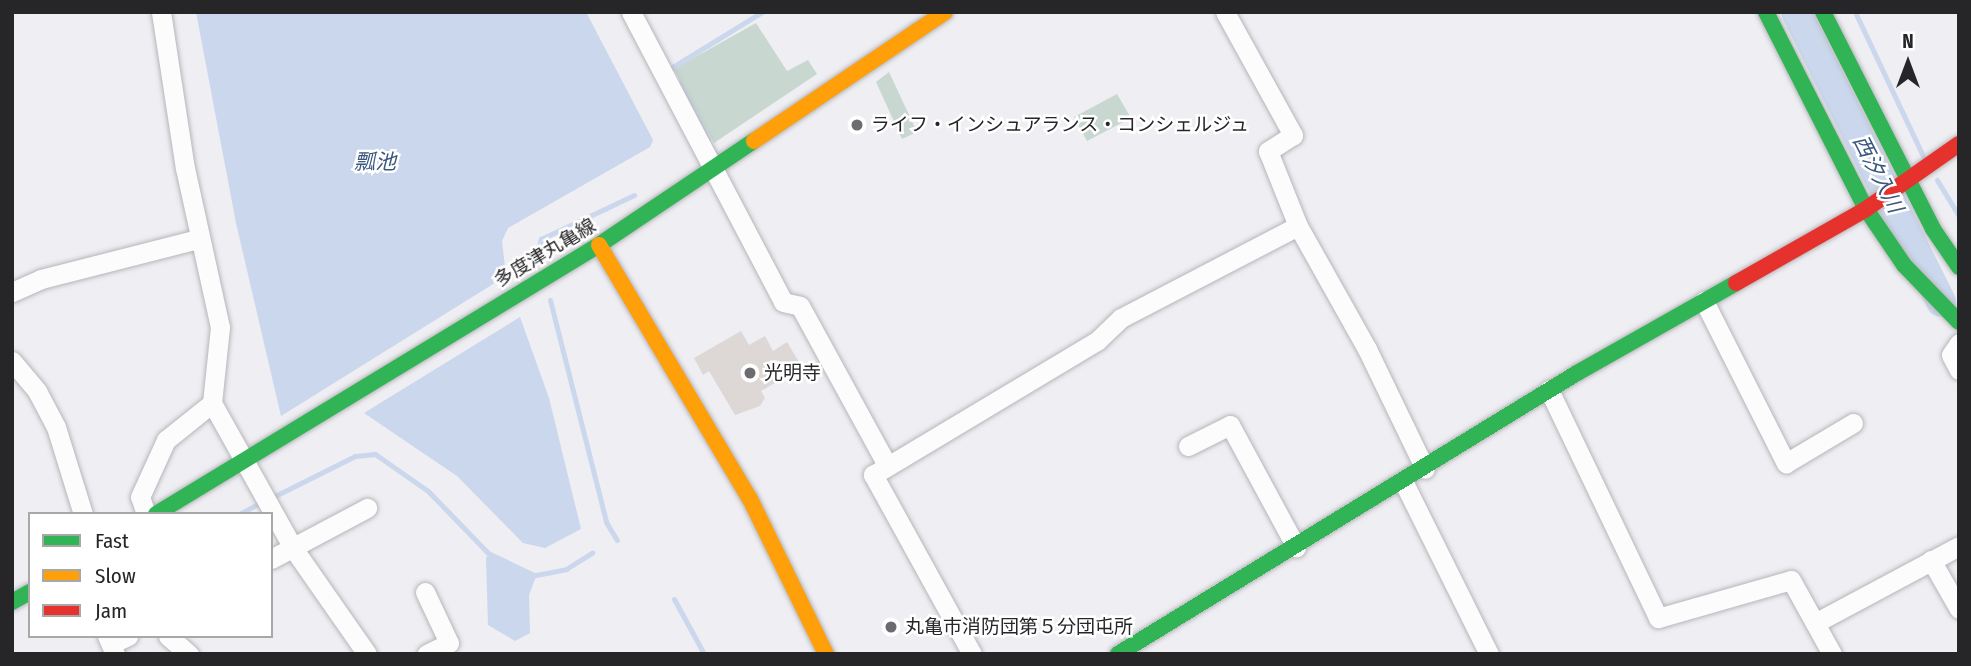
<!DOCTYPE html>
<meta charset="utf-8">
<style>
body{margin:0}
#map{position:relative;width:1971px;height:666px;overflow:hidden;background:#eeeef3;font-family:"Fira Sans Condensed","Noto Sans JP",sans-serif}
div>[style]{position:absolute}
.green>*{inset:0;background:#c8d7d0}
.water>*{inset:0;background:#cad7ec}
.stream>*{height:5px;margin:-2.5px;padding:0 2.5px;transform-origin:2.5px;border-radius:2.5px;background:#cad7ec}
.river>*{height:30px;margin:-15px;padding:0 15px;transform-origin:15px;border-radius:15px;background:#cad7ec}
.building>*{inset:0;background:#ddd7d5}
.roads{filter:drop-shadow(0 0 2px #b6b6ba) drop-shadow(0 0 2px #b6b6ba)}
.street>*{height:19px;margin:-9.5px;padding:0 9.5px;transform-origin:9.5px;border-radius:9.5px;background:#fcfcfd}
.fast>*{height:16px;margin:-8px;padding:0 8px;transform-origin:8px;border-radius:8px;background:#30b455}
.slow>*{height:16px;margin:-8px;padding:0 8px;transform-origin:8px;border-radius:8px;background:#ff9f0a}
.jam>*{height:16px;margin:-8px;padding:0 8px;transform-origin:8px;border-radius:8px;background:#e5322d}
.dots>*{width:19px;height:19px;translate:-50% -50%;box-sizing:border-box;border:4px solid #fff;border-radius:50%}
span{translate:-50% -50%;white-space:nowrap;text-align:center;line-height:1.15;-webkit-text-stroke:5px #fff;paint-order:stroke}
.poi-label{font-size:19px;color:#262629}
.left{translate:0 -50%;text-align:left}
.street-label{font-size:19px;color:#262629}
.water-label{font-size:21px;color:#3b567e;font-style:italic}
.frame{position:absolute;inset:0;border:14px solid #262629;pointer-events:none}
.legend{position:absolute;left:28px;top:512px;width:245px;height:126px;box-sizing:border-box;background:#fff;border:2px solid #a8a8a9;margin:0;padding:9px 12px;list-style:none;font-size:21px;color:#262629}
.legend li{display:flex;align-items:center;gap:14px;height:35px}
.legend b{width:35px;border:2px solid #a8a8a9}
.north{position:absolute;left:1873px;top:28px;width:70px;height:70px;-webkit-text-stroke:5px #fff;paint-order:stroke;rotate:0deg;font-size:19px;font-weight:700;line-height:28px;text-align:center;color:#262629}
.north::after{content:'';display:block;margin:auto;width:24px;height:32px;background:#262629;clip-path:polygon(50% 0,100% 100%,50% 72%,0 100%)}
</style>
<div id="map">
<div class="green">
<div style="clip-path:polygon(756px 23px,787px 71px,808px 60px,817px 74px,714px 143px,674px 69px)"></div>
<div style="clip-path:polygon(889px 72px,917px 132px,902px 139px,876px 82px)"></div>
<div style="clip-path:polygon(1117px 94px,1131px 118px,1087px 141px,1074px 117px)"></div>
</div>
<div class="water">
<div style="clip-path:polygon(196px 12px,586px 12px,653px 140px,650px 147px,508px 228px,502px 241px,506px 276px,281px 416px,236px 223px)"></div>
<div style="clip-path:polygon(520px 317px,549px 398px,581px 529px,545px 548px,523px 543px,457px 476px,364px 413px)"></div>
<div style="clip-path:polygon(491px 552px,537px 574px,529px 595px,530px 633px,515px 641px,488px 625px,486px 558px)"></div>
</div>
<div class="stream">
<div style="left:1855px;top:12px;width:161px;rotate:64.7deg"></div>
<div style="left:671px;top:68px;width:107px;rotate:-31.6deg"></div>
<div style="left:679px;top:83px;width:63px;rotate:62.6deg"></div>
<div style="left:1937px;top:180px;width:42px;rotate:58.6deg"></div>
<div style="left:536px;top:260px;width:22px;rotate:-77deg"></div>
<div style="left:541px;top:239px;width:103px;rotate:-25.3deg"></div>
<div style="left:550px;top:300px;width:229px;rotate:75.8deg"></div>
<div style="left:606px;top:522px;width:21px;rotate:59deg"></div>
<div style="left:271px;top:498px;width:94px;rotate:-26.6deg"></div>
<div style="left:355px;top:456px;width:20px;rotate:-6deg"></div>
<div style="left:375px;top:454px;width:65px;rotate:34.9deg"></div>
<div style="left:428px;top:491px;width:95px;rotate:45.9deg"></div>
<div style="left:239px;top:514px;width:26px;rotate:-28deg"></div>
<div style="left:531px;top:576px;width:36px;rotate:-11deg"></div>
<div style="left:566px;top:569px;width:31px;rotate:-32deg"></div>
<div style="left:674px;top:599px;width:63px;rotate:61.4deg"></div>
</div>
<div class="river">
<div style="left:1796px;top:12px;width:324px;rotate:63.4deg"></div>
</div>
<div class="building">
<div style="clip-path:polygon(741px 331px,749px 345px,765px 336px,773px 351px,787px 342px,802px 367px,761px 391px,765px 398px,760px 406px,735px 415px,709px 371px,703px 375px,694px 358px)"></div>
</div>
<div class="roads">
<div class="street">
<div style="left:161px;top:12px;width:158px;rotate:81.3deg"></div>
<div style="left:185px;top:168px;width:163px;rotate:77.6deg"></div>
<div style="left:220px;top:327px;width:76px;rotate:96deg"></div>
<div style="left:212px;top:403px;width:166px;rotate:60.8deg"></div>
<div style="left:293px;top:548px;width:129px;rotate:55.1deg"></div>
<div style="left:631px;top:12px;width:327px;rotate:62.3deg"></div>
<div style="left:783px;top:302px;width:17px;rotate:13deg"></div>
<div style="left:800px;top:306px;width:179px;rotate:61.3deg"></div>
<div style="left:1225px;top:12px;width:141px;rotate:61.1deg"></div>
<div style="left:1293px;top:135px;width:30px;rotate:147deg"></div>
<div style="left:1268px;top:151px;width:81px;rotate:68.2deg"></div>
<div style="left:1298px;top:226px;width:141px;rotate:60.7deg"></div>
<div style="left:1367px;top:349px;width:133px;rotate:64.2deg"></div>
<div style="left:12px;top:292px;width:32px;rotate:-24deg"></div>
<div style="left:41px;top:279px;width:162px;rotate:-14.3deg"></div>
<div style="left:1704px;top:301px;width:182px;rotate:63.2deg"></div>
<div style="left:1786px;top:463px;width:78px;rotate:-30.8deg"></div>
<div style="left:1959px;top:343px;width:14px;rotate:124deg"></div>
<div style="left:1951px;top:355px;width:17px;rotate:62deg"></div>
<div style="left:12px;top:361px;width:39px;rotate:50deg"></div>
<div style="left:37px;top:391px;width:41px;rotate:62.2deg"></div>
<div style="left:56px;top:427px;width:91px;rotate:72.8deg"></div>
<div style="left:1549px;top:390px;width:253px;rotate:64.4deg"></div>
<div style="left:1658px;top:618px;width:138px;rotate:-15.9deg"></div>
<div style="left:1791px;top:580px;width:85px;rotate:61deg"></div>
<div style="left:1188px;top:446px;width:47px;rotate:-26.6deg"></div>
<div style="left:1230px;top:425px;width:139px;rotate:61.6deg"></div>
<div style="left:1404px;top:483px;width:191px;rotate:63.6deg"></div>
<div style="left:146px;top:514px;width:18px;rotate:-109deg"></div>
<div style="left:140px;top:497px;width:63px;rotate:-65.5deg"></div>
<div style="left:166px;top:440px;width:59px;rotate:-38.8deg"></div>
<div style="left:271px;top:559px;width:109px;rotate:-28deg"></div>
<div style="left:1931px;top:560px;width:56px;rotate:60.3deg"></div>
<div style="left:425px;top:592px;width:56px;rotate:64.8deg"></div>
<div style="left:449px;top:643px;width:25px;rotate:154deg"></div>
<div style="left:1815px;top:623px;width:163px;rotate:-28.1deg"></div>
<div style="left:107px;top:636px;width:20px;rotate:66deg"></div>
<div style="left:168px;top:636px;width:28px;rotate:41deg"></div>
<div style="left:111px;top:644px;width:19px;rotate:-25deg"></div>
<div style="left:972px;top:654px;width:205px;rotate:-118.9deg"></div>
<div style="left:873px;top:475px;width:261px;rotate:-30.9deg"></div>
<div style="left:1097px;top:341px;width:33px;rotate:-44deg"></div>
<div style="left:1121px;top:318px;width:199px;rotate:-27.5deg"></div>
</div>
<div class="fast">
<div style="left:1766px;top:12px;width:221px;rotate:63.1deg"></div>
<div style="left:1866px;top:209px;width:68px;rotate:55.8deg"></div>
<div style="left:1904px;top:265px;width:79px;rotate:46deg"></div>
<div style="left:1823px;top:12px;width:243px;rotate:63.1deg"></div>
<div style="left:1933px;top:229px;width:46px;rotate:55.6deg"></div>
<div style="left:156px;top:514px;width:518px;rotate:-31.27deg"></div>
<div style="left:599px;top:245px;width:187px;rotate:-33.9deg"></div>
<div style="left:12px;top:602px;width:21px;rotate:-29deg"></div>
<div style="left:1118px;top:654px;width:538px;rotate:-31.47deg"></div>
<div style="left:1577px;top:373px;width:183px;rotate:-29.5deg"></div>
</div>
<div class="slow">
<div style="left:754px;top:141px;width:230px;rotate:-34deg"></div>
<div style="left:599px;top:245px;width:295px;rotate:59.3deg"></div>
<div style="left:750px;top:499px;width:173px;rotate:63.9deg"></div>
</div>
<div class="jam">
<div style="left:1736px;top:283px;width:150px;rotate:-29.6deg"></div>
<div style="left:1866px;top:209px;width:113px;rotate:-35deg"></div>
</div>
</div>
<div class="dots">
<div style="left:857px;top:125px;background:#6c6c70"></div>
<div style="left:750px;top:373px;background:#6c6c70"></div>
<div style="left:891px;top:627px;background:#6c6c70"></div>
</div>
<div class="poi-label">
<span class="left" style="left:871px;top:125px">ライフ・インシュアランス・コンシェルジュ</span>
<span class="left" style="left:764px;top:373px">光明寺</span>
<span class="left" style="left:905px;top:627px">丸亀市消防団第５分団屯所</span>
</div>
<div class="street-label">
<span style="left:545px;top:253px;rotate:-31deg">多度津丸亀線</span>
</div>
<div class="water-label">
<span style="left:375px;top:162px">瓢池</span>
<span style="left:1878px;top:174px;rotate:63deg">西汐入川</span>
</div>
<div class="frame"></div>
<ul class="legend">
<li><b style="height:9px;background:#30b455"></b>Fast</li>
<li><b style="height:9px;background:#ff9f0a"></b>Slow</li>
<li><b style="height:9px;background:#e5322d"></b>Jam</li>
</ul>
<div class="north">N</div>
</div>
